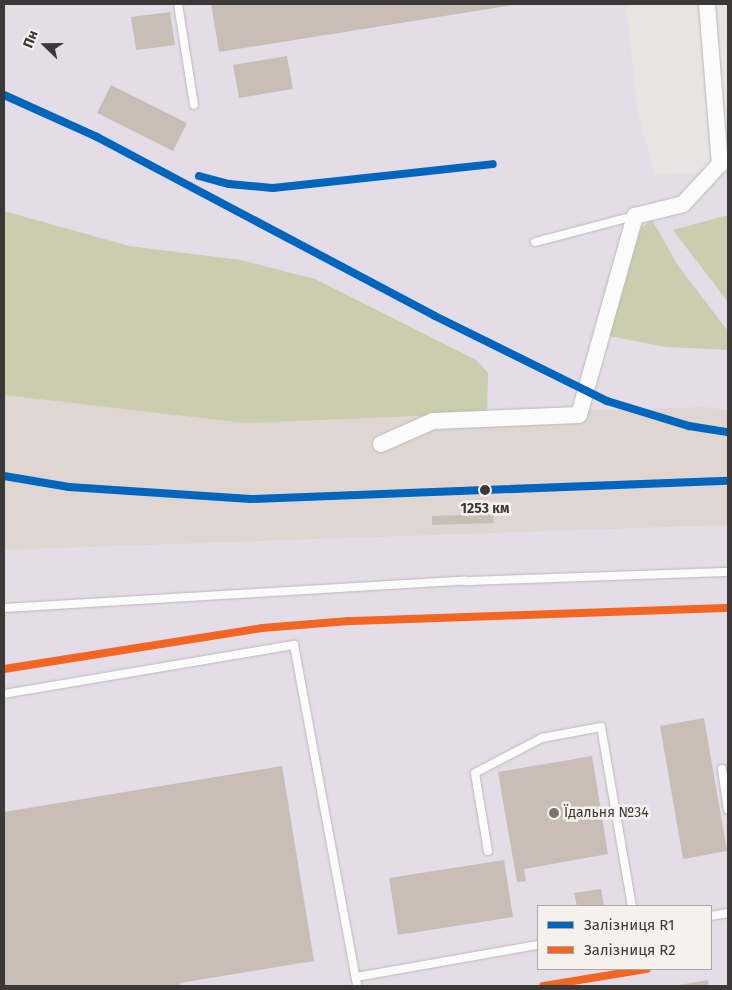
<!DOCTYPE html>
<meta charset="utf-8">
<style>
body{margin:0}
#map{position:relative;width:732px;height:990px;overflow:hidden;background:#e7e4e2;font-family:"Fira Sans",sans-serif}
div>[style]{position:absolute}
.industrial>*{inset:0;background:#e4dce6}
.built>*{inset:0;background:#dfd6d2}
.forest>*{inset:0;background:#cacdae}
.building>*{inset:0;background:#c8beb6}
.roads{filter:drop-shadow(0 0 1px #bab9b7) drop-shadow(0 0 1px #bab9b7)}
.lane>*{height:8px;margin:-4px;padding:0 4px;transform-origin:4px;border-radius:4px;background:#fbfbfb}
.street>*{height:16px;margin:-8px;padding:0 8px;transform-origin:8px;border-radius:8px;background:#fbfbfb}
.rail-1>*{height:8px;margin:-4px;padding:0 4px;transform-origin:4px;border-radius:4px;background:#0065bd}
.rail-2>*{height:8px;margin:-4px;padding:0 4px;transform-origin:4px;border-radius:4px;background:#f26522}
.dots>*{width:14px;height:14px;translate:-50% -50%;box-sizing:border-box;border:2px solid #f6f1ed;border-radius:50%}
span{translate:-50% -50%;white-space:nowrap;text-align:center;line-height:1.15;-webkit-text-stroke:5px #f6f1ed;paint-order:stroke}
.stop-label{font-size:14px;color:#3b3937;font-weight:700}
.poi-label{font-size:14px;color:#3b3937}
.left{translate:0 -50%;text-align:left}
.frame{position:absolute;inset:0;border:5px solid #3b3937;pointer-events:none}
.legend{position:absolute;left:537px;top:905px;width:175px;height:65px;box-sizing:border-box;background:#f6f1ed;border:1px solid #aba7a4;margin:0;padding:6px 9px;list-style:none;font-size:15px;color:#3b3937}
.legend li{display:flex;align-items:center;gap:10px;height:25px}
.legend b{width:25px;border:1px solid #aba7a4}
.north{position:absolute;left:20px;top:20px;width:50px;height:50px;-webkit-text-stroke:4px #f6f1ed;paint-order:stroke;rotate:292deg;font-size:14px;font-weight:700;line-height:20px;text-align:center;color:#3b3937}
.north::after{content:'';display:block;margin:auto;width:18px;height:22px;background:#3b3937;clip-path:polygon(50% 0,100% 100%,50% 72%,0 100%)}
</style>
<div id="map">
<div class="industrial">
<div style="clip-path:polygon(4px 4px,626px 4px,638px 114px,655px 175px,728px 171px,728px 410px,705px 407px,487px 413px,315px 279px,240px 260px,129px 246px,4px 211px)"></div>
<div style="clip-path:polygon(evenodd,728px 525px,728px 986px,4px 986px,4px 550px,728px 525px,538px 906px,711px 906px,711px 969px,538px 969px,538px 906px)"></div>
</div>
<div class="built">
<div style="clip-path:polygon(4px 211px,129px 246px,240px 260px,315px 279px,476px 360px,488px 373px,487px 413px,705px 407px,728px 410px,728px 525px,4px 550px)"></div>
</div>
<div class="forest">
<div style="clip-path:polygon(4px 211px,129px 246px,240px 260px,315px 279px,476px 360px,488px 373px,487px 413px,245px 423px,4px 395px)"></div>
<div style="clip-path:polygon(728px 215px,728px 302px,673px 230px)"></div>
<div style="clip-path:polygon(652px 220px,679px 267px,728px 331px,728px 350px,667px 347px,608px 336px,641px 228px)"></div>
</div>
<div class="building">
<div style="clip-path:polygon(211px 4px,513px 4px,513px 5px,219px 52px)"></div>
<div style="clip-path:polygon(170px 12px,175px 45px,136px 50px,131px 17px)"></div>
<div style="clip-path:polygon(287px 56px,293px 89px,239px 98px,233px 65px)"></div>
<div style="clip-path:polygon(111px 85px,187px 123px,173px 151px,97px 113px)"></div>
<div style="clip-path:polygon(493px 514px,494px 523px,432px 525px,432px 516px)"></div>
<div style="clip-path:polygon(704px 718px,727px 851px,683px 859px,660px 726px)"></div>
<div style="clip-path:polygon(592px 756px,608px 854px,524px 869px,526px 881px,517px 882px,498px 772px)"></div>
<div style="clip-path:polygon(282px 766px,314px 961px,180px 983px,181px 986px,4px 986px,4px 812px)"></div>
<div style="clip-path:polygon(504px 860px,513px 917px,398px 935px,389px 878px)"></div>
<div style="clip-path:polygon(601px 889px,604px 906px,577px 906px,574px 893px)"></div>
<div style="clip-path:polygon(708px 980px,709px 986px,679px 986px,679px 985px)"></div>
</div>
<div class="roads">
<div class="lane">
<div style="left:178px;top:4px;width:102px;rotate:81deg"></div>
<div style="left:535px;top:242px;width:102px;rotate:-14.7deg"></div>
<div style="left:4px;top:608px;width:462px;rotate:-3.4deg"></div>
<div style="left:465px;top:581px;width:263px;rotate:-2deg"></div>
<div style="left:4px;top:694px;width:294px;rotate:-9.6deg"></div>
<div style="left:294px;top:645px;width:347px;rotate:79.5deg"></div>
<div style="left:722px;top:769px;width:41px;rotate:81.7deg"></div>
<div style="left:488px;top:851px;width:79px;rotate:-99.5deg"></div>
<div style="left:475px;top:773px;width:76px;rotate:-27.6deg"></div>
<div style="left:542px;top:738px;width:60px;rotate:-10.6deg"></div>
<div style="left:601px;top:727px;width:182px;rotate:80.2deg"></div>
<div style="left:711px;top:916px;width:17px;rotate:-10deg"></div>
<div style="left:356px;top:977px;width:185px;rotate:-10deg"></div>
</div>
<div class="street">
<div style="left:707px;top:4px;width:161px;rotate:85.4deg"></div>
<div style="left:381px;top:444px;width:57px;rotate:-23.9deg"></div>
<div style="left:433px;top:421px;width:146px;rotate:-2.4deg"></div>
<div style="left:579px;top:415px;width:207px;rotate:-74.3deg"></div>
<div style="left:635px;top:216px;width:49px;rotate:-14deg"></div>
<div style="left:683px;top:204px;width:54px;rotate:-47.2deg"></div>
</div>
</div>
<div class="rail-1">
<div style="left:4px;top:95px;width:102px;rotate:24.3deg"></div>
<div style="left:97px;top:137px;width:382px;rotate:27.9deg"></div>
<div style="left:435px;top:316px;width:192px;rotate:26.3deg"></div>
<div style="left:607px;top:401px;width:86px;rotate:17deg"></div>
<div style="left:689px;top:426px;width:39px;rotate:9deg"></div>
<div style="left:199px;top:176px;width:31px;rotate:15deg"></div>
<div style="left:229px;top:184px;width:44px;rotate:5.2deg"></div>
<div style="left:273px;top:188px;width:221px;rotate:-6.2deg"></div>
<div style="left:4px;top:476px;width:66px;rotate:9.6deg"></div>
<div style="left:69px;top:487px;width:182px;rotate:3.8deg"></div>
<div style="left:251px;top:499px;width:477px;rotate:-2.2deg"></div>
</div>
<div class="rail-2">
<div style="left:4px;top:669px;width:261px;rotate:-9deg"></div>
<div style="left:262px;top:628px;width:87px;rotate:-4.6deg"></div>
<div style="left:349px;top:621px;width:379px;rotate:-2deg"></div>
<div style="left:543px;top:986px;width:105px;rotate:-9.3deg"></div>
</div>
<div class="dots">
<div style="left:485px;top:490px;background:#3b3937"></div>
<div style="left:554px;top:813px;background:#777573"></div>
</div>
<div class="stop-label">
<span style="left:485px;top:509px">1253 км</span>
</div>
<div class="poi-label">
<span class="left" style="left:564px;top:813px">Їдальня №34</span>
</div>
<div class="frame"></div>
<ul class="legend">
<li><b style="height:6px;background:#0065bd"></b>Залізниця R1</li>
<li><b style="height:6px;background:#f26522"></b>Залізниця R2</li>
</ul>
<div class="north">Пн</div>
</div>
